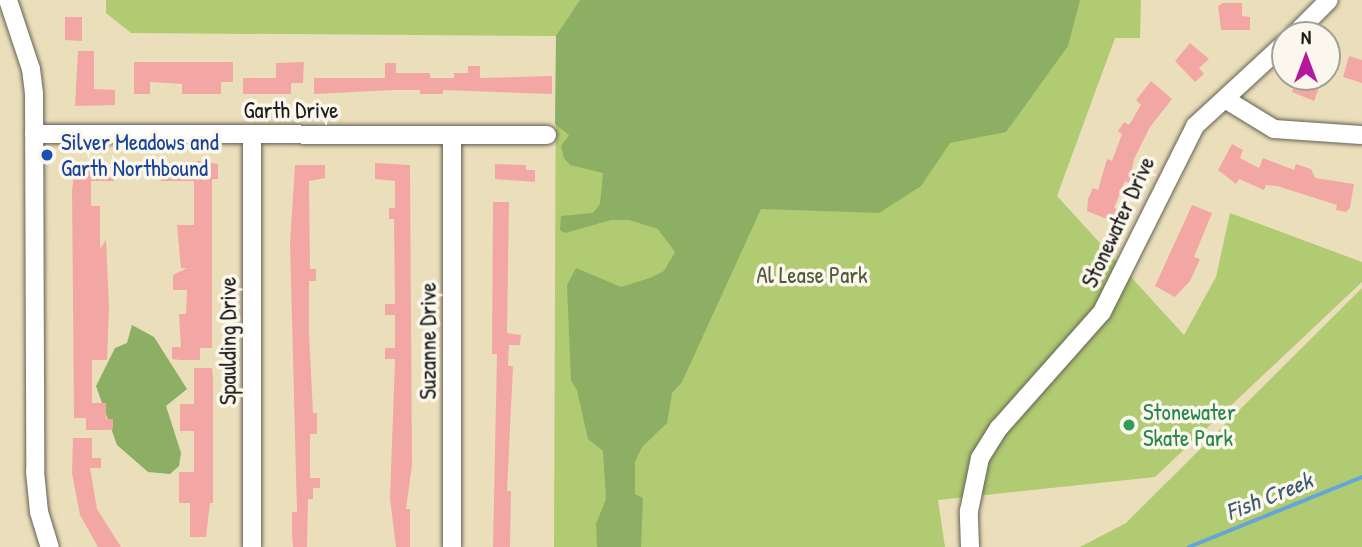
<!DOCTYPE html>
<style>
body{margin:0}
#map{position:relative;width:1362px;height:547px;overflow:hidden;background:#ebdfbb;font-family:"Patrick Hand",sans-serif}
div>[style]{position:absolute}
.green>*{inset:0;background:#b0cb71}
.forest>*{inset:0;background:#8caf63}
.stream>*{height:3.5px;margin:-1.75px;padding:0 1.75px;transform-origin:1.75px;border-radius:1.75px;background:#65a5d8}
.building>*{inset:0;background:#f3a7a4}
.roads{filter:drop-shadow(0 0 2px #646054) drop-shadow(0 0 2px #646054)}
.minor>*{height:18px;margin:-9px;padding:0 9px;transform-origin:9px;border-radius:9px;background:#fff}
.dots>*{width:19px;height:19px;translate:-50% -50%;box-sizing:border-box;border:4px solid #fbf7ec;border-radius:50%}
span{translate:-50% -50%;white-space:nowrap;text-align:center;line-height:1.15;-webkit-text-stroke:7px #fbf7ec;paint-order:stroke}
.street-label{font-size:23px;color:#1c1c1c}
.transit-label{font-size:23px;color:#164399}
.left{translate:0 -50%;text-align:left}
.park-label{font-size:23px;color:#50593a}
.leisure-label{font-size:23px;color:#27864d}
.water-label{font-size:24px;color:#3d5a71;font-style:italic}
.north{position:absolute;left:1271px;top:21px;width:70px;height:70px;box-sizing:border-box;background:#fbf7ec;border:2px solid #a29f99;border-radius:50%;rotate:0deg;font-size:19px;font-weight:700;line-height:28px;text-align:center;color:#1c1c1c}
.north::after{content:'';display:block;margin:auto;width:24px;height:32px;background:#b5179e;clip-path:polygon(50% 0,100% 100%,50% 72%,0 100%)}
</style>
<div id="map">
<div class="green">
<div style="clip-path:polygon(106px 0,1141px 0,1140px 38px,1115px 38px,1057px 196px,1184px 335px,1216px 277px,1230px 213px,1362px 262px,1362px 282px,1155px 477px,938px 500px,945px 547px,554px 547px,556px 36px,131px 33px,106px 13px)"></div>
<div style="clip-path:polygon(1362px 288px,1362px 547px,1080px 547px,1126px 523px)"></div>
</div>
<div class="forest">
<div style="clip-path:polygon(580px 0,1080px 0,1068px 46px,1006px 132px,950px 143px,921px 186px,879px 213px,761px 209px,682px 382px,672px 393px,667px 423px,642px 447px,635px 462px,635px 494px,643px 498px,641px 547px,597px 547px,596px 524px,606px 499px,603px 451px,588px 439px,577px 390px,571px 381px,567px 285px,576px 268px,621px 287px,650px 278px,664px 271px,675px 252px,658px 229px,629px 220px,611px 220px,565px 233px,560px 230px,561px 216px,593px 213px,600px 204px,602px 184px,603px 173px,570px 165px,564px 158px,561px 146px,569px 135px,555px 124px,556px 36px)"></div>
<div style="clip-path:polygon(132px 325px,154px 337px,187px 389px,166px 406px,181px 453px,179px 466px,170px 474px,148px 472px,117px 445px,96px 386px,115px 348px,127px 343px)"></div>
</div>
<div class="stream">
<div style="left:1189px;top:547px;width:187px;rotate:-22deg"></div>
</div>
<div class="building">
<div style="clip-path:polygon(1223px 3px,1242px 3px,1242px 16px,1250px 17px,1250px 30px,1221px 30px,1218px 6px)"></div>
<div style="clip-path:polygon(65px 17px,82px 17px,82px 41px,65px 40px)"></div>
<div style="clip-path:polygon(1190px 43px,1209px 59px,1199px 68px,1204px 74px,1195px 82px,1175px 61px)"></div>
<div style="clip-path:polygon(78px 51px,94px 51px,94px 89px,115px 90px,115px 105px,75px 106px)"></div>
<div style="clip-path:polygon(1349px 56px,1362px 60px,1362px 83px,1343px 77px)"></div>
<div style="clip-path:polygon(134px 62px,233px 62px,233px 82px,221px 82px,221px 94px,182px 94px,182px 84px,150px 82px,150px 94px,134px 94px)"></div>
<div style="clip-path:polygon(304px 62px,303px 83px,291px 83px,291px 94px,243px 94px,243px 78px,276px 78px,276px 63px)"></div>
<div style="clip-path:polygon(385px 63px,396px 63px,396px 73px,430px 73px,430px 78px,454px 78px,454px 73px,468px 73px,468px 66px,480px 66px,480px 78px,552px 76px,552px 94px,443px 90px,443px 94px,420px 94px,420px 90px,393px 90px,314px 94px,314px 78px,385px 78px)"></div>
<div style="clip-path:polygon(1298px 77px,1322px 80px,1314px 101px,1292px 92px)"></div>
<div style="clip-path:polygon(1151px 81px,1172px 99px,1150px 127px,1134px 159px,1129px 183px,1125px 181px,1114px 208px,1119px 210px,1114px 222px,1087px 211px,1088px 199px,1093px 188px,1098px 190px,1107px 159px,1112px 161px,1122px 134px,1118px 131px,1124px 122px,1129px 125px,1141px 105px,1136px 100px)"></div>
<div style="clip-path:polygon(1232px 144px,1243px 150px,1240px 158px,1259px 168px,1263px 158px,1294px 170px,1296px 164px,1311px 169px,1315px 178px,1354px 184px,1350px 208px,1346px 212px,1336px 210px,1337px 205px,1277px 186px,1266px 185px,1264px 190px,1239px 179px,1236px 184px,1218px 170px)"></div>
<div style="clip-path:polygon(198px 161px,218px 164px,218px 179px,212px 179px,212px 348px,200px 348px,200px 360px,180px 360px,172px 359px,172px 347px,181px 347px,179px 314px,186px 314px,187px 290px,173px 290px,173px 275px,187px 268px,181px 268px,177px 225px,194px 225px,194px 181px,161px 181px,161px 163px)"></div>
<div style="clip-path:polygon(87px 163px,114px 167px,114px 181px,91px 181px,91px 206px,100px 206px,100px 249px,106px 240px,109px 307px,107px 360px,92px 360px,92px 403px,106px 403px,106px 419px,113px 419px,113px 429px,107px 430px,86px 430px,86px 418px,74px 418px,72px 190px,75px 167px,87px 167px)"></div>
<div style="clip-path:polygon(375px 163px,410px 165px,412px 465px,406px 509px,410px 509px,410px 547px,396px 547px,390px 499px,395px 359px,385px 359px,385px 348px,395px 348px,395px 315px,385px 315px,385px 304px,395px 304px,394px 219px,389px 219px,389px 208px,395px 208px,395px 181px,375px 179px)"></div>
<div style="clip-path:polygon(495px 164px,526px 165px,526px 170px,535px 170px,535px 182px,495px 179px)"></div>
<div style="clip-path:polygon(295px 165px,325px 165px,325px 178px,309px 181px,310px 269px,316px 269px,316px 281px,309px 281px,309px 334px,313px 413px,317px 413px,317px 434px,310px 434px,310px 478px,320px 478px,320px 488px,313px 488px,313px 499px,308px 499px,307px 547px,293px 547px,292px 536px,292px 512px,297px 512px,290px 243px)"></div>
<div style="clip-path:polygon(493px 202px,509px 202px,507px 333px,521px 335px,520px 345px,509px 345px,508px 366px,513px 366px,507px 491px,511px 491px,510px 547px,493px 547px,497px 354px,492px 354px)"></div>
<div style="clip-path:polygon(1192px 205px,1212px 213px,1194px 257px,1200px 259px,1190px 281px,1175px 297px,1155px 286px)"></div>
<div style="clip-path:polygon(194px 368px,212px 368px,213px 380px,213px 503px,210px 503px,206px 537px,190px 537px,190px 503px,179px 503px,179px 472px,194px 472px,194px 431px,180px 431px,180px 404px,194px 404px)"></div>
<div style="clip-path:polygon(73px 438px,92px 438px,92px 458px,101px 458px,101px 468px,90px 468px,97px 509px,121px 547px,98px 547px,80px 515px,72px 473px)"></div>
</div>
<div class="roads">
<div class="minor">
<div style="left:8px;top:0;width:73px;rotate:71.6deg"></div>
<div style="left:31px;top:69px;width:24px;rotate:83deg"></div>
<div style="left:34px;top:93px;width:378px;rotate:89.8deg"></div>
<div style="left:35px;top:471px;width:41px;rotate:84.4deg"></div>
<div style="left:39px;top:512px;width:37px;rotate:73deg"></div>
<div style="left:1294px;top:35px;width:49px;rotate:-45deg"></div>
<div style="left:1225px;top:99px;width:57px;rotate:31.5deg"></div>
<div style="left:1274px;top:129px;width:87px;rotate:3.9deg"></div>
<div style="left:34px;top:134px;width:513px;rotate:0.11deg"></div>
<div style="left:252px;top:135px;width:412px;rotate:90deg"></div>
<div style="left:452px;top:547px;width:412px;rotate:-90deg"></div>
<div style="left:970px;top:547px;width:36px;rotate:-92deg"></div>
<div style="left:969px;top:511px;width:54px;rotate:-78.3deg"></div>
<div style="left:980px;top:458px;width:36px;rotate:-58deg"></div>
<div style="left:999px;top:428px;width:155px;rotate:-48.4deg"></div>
<div style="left:1102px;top:312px;width:208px;rotate:-63.4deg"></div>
<div style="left:1195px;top:126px;width:122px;rotate:-42.7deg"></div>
</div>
</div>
<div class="dots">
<div style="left:47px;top:155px;background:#1a4fb4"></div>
<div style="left:1129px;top:425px;background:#2e9e5b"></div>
</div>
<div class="street-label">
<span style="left:291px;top:110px">Garth Drive</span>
<span style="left:1118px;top:222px;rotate:-65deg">Stonewater Drive</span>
<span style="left:228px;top:341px;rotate:-90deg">Spaulding Drive</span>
<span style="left:428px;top:341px;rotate:-90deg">Suzanne Drive</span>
</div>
<div class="transit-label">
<span class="left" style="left:61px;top:155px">Silver Meadows and<br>Garth Northbound</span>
</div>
<div class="park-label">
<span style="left:812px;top:275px">Al Lease Park</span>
</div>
<div class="leisure-label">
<span class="left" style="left:1143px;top:425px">Stonewater<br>Skate Park</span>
</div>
<div class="water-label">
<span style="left:1269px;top:496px;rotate:-22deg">Fish Creek</span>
</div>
<div class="north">N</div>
</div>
